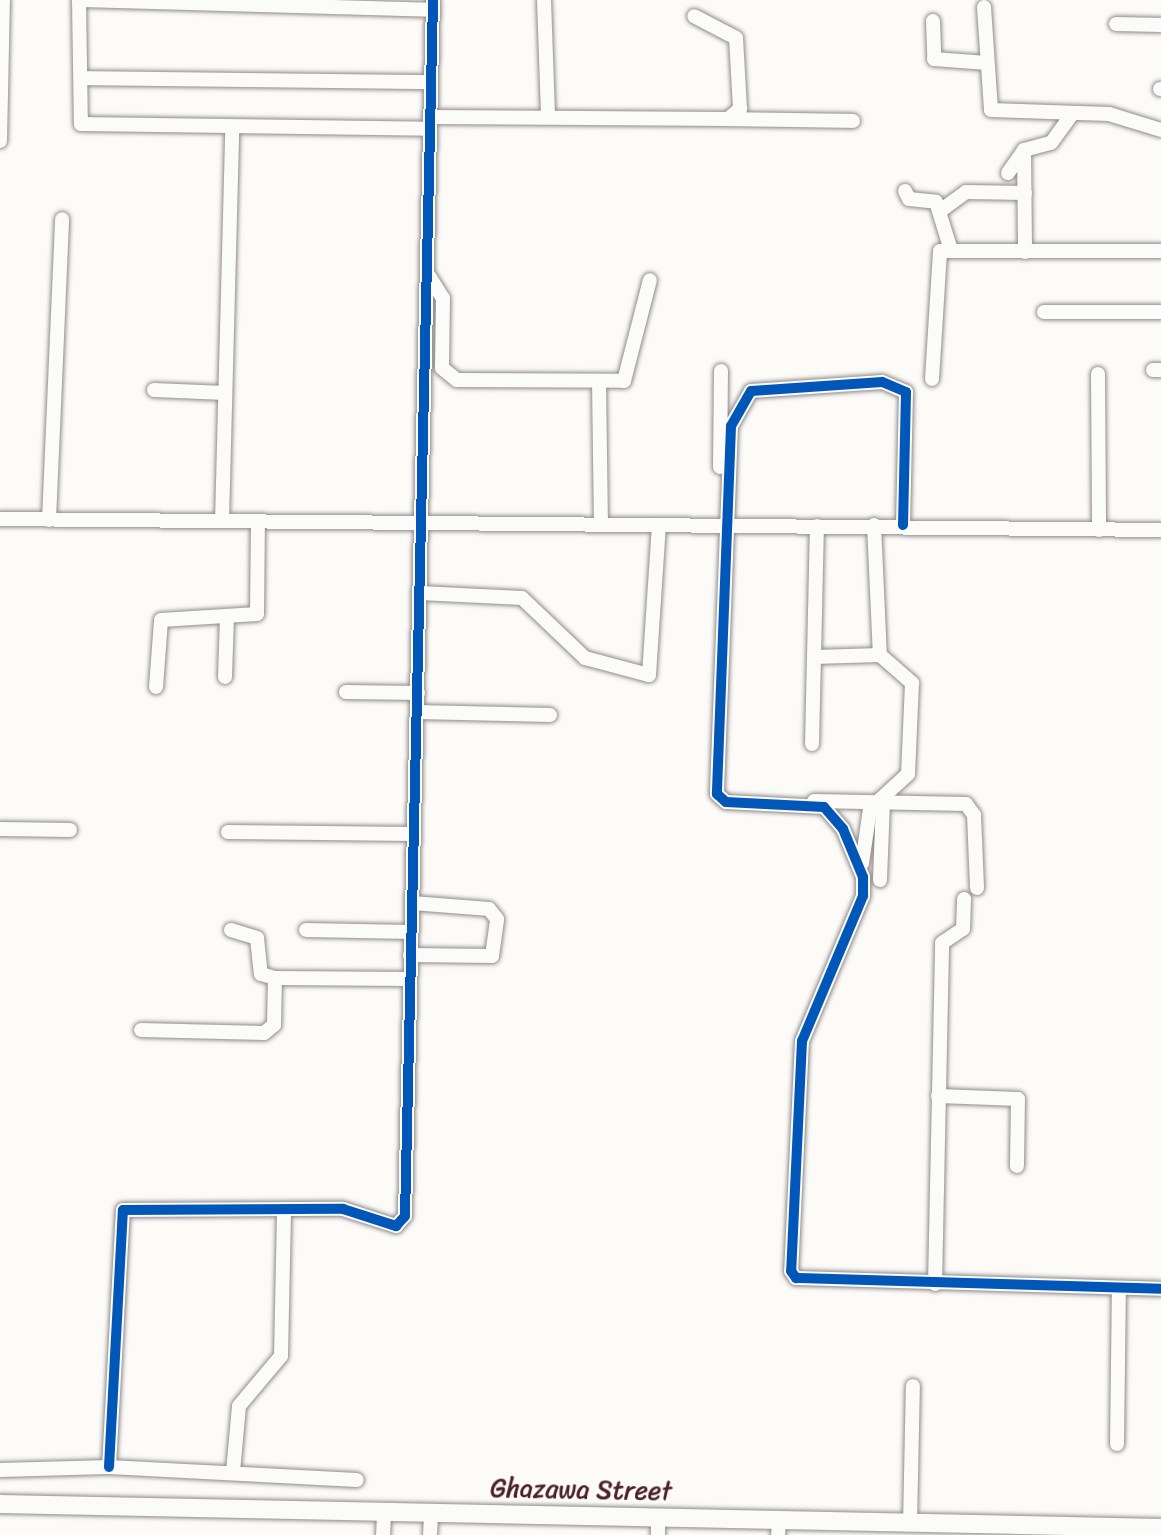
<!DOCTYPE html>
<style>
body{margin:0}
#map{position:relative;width:1161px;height:1535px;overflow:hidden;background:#fcfbf8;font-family:Sriracha,sans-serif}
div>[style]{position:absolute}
.roads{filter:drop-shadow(0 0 2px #928a8b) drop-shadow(0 0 2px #928a8b)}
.minor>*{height:14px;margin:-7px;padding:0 7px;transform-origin:7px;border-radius:7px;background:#fbfbf9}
.major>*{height:18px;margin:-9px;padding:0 9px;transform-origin:9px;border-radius:9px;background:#fbfbf9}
.cycleway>*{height:10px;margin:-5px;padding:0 5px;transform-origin:5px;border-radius:5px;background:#0057b8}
span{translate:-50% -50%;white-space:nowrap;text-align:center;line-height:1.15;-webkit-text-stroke:6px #fdfcf7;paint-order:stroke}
.street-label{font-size:26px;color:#4a1f2b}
</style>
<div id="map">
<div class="roads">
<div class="minor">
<div style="left:79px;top:0;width:354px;rotate:1.6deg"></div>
<div style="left:544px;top:0;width:115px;rotate:88deg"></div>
<div style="left:79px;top:1px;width:123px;rotate:89.1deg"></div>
<div style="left:81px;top:124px;width:349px;rotate:0.8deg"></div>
<div style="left:984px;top:7px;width:103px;rotate:86.1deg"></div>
<div style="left:991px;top:110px;width:118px;rotate:1.9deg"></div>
<div style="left:1109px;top:114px;width:54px;rotate:17.1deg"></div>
<div style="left:933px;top:21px;width:38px;rotate:88deg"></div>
<div style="left:934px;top:59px;width:53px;rotate:4.3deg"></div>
<div style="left:1116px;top:24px;width:45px;rotate:1.3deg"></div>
<div style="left:81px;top:78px;width:350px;rotate:0.7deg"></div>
<div style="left:1160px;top:89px;width:1px"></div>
<div style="left:430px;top:117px;width:298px;rotate:0.4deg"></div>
<div style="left:728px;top:119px;width:16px;rotate:-40deg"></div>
<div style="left:740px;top:109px;width:71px;rotate:-93.2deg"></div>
<div style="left:736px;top:38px;width:47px;rotate:-152.4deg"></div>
<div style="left:729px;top:119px;width:124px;rotate:0.9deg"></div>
<div style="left:0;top:141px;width:141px;rotate:-88.8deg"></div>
<div style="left:1024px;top:150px;width:102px;rotate:89.4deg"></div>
<div style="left:1008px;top:173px;width:28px;rotate:-55deg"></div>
<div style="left:1024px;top:150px;width:28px;rotate:-15deg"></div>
<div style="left:1051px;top:143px;width:37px;rotate:-54deg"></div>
<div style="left:905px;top:191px;width:9px;rotate:63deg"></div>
<div style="left:909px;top:199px;width:27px;rotate:6deg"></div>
<div style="left:936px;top:202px;width:47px;rotate:72.7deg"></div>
<div style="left:940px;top:211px;width:32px;rotate:-36deg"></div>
<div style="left:966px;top:192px;width:59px;rotate:1deg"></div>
<div style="left:429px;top:276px;width:26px;rotate:58deg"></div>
<div style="left:443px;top:298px;width:70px;rotate:90.8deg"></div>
<div style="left:442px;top:368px;width:19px;rotate:39deg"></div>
<div style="left:457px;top:380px;width:167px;rotate:0.3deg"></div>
<div style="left:624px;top:381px;width:104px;rotate:-75.6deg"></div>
<div style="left:1044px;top:312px;width:117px"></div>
<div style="left:1153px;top:370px;width:8px"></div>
<div style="left:1098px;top:374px;width:156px;rotate:89.6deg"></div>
<div style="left:932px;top:379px;width:128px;rotate:-86.4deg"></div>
<div style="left:940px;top:251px;width:221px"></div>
<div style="left:599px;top:382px;width:142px;rotate:89.2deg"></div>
<div style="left:154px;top:390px;width:71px;rotate:2.4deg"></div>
<div style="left:720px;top:467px;width:96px;rotate:-89.4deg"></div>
<div style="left:0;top:519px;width:1161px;rotate:0.54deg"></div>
<div style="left:49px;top:520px;width:301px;rotate:-87.5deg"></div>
<div style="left:222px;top:521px;width:393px;rotate:-88.5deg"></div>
<div style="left:874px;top:525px;width:130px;rotate:87.4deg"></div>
<div style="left:903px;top:525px;width:133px;rotate:-88.7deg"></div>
<div style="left:906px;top:392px;width:26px;rotate:-157deg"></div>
<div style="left:882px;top:382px;width:131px;rotate:176.1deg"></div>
<div style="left:751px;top:391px;width:40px;rotate:119.7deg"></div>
<div style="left:731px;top:426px;width:368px;rotate:92.2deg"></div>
<div style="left:717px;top:794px;width:12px;rotate:42deg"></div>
<div style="left:726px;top:802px;width:98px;rotate:2.9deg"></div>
<div style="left:824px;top:807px;width:29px;rotate:49deg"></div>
<div style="left:843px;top:829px;width:52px;rotate:67.4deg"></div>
<div style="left:863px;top:877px;width:19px;rotate:90deg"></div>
<div style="left:863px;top:896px;width:157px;rotate:112.8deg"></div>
<div style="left:802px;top:1041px;width:230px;rotate:92.7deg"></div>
<div style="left:791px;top:1271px;width:9px;rotate:54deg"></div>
<div style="left:796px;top:1278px;width:365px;rotate:1.7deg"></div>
<div style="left:420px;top:593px;width:102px;rotate:2.8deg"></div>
<div style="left:522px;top:598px;width:87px;rotate:43.6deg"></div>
<div style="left:585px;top:658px;width:66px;rotate:14.9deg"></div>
<div style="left:649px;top:675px;width:150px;rotate:-86.2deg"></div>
<div style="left:814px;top:657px;width:66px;rotate:-1.7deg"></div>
<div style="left:880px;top:655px;width:43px;rotate:41.2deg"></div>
<div style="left:912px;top:683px;width:91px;rotate:92.5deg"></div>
<div style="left:908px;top:774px;width:52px;rotate:137.4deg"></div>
<div style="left:870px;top:809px;width:55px;rotate:98.4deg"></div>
<div style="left:225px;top:677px;width:59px;rotate:-88.1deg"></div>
<div style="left:156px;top:687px;width:67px;rotate:-85.7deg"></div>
<div style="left:161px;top:620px;width:96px;rotate:-3.6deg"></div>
<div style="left:257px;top:614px;width:93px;rotate:-89.4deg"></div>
<div style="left:346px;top:692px;width:72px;rotate:0.8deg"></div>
<div style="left:417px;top:712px;width:133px;rotate:1.3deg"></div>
<div style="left:812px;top:744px;width:218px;rotate:-88.7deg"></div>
<div style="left:814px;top:801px;width:152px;rotate:1.1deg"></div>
<div style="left:966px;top:804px;width:14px;rotate:54deg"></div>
<div style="left:974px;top:815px;width:73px;rotate:87.6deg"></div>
<div style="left:0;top:829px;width:70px;rotate:0.8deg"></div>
<div style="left:228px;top:832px;width:186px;rotate:0.6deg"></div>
<div style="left:880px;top:880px;width:79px;rotate:-87.8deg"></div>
<div style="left:231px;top:930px;width:27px;rotate:17deg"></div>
<div style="left:257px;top:938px;width:36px;rotate:84deg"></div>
<div style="left:261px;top:974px;width:15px;rotate:16deg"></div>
<div style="left:306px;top:930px;width:105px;rotate:1.1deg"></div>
<div style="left:410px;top:955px;width:82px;rotate:0.7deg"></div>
<div style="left:492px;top:956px;width:37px;rotate:-82deg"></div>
<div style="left:497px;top:919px;width:13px;rotate:-129deg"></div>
<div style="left:489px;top:909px;width:77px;rotate:-175.5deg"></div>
<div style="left:141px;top:1030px;width:123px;rotate:1.4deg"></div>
<div style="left:264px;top:1033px;width:13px;rotate:-39deg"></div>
<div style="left:274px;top:1025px;width:47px;rotate:-88.8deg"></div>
<div style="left:275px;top:978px;width:135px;rotate:0.4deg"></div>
<div style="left:938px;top:1096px;width:80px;rotate:2.1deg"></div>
<div style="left:1018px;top:1099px;width:67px;rotate:90.9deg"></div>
<div style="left:935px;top:1284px;width:341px;rotate:-88.8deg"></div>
<div style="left:942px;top:943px;width:25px;rotate:-34deg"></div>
<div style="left:963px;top:929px;width:30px;rotate:-88deg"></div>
<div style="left:1117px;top:1444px;width:155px;rotate:-89.3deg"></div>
<div style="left:109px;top:1467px;width:257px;rotate:-86.9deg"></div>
<div style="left:123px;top:1210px;width:220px;rotate:-0.3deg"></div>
<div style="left:343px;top:1209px;width:56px;rotate:17.8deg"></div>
<div style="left:396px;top:1226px;width:13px;rotate:-48deg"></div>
<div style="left:405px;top:1216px;width:1216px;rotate:-88.68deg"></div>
<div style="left:0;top:1470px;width:109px;rotate:-1.6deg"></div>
<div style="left:109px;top:1467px;width:248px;rotate:3deg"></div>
<div style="left:233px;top:1472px;width:66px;rotate:-84.8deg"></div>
<div style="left:239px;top:1406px;width:65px;rotate:-50deg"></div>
<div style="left:281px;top:1356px;width:147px;rotate:-88.8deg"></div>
<div style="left:910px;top:1524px;width:138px;rotate:-88.8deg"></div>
<div style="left:383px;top:1535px;width:22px;rotate:-87deg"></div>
<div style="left:430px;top:1535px;width:22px;rotate:-87deg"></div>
<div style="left:658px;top:1535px;width:17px;rotate:-90deg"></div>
<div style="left:778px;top:1535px;width:12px;rotate:-85deg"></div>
</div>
<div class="major">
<div style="left:0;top:1504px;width:1161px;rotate:1.18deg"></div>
</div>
</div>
<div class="cycleway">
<div style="left:903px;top:525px;width:133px;rotate:-88.7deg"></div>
<div style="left:906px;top:392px;width:26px;rotate:-157deg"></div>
<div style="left:882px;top:382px;width:131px;rotate:176.1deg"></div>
<div style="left:751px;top:391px;width:40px;rotate:119.7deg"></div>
<div style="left:731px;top:426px;width:368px;rotate:92.2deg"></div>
<div style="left:717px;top:794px;width:12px;rotate:42deg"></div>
<div style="left:726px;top:802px;width:98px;rotate:2.9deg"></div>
<div style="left:824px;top:807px;width:29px;rotate:49deg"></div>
<div style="left:843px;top:829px;width:52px;rotate:67.4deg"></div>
<div style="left:863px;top:877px;width:19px;rotate:90deg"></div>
<div style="left:863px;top:896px;width:157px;rotate:112.8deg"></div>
<div style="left:802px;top:1041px;width:230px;rotate:92.7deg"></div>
<div style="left:791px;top:1271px;width:9px;rotate:54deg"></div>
<div style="left:796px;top:1278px;width:365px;rotate:1.7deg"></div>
<div style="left:109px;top:1467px;width:257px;rotate:-86.9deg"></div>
<div style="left:123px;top:1210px;width:220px;rotate:-0.3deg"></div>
<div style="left:343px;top:1209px;width:56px;rotate:17.8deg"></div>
<div style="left:396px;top:1226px;width:13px;rotate:-48deg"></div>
<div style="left:405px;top:1216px;width:1216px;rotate:-88.68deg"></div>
</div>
<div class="street-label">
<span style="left:581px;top:1490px;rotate:1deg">Ghazawa Street</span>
</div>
</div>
